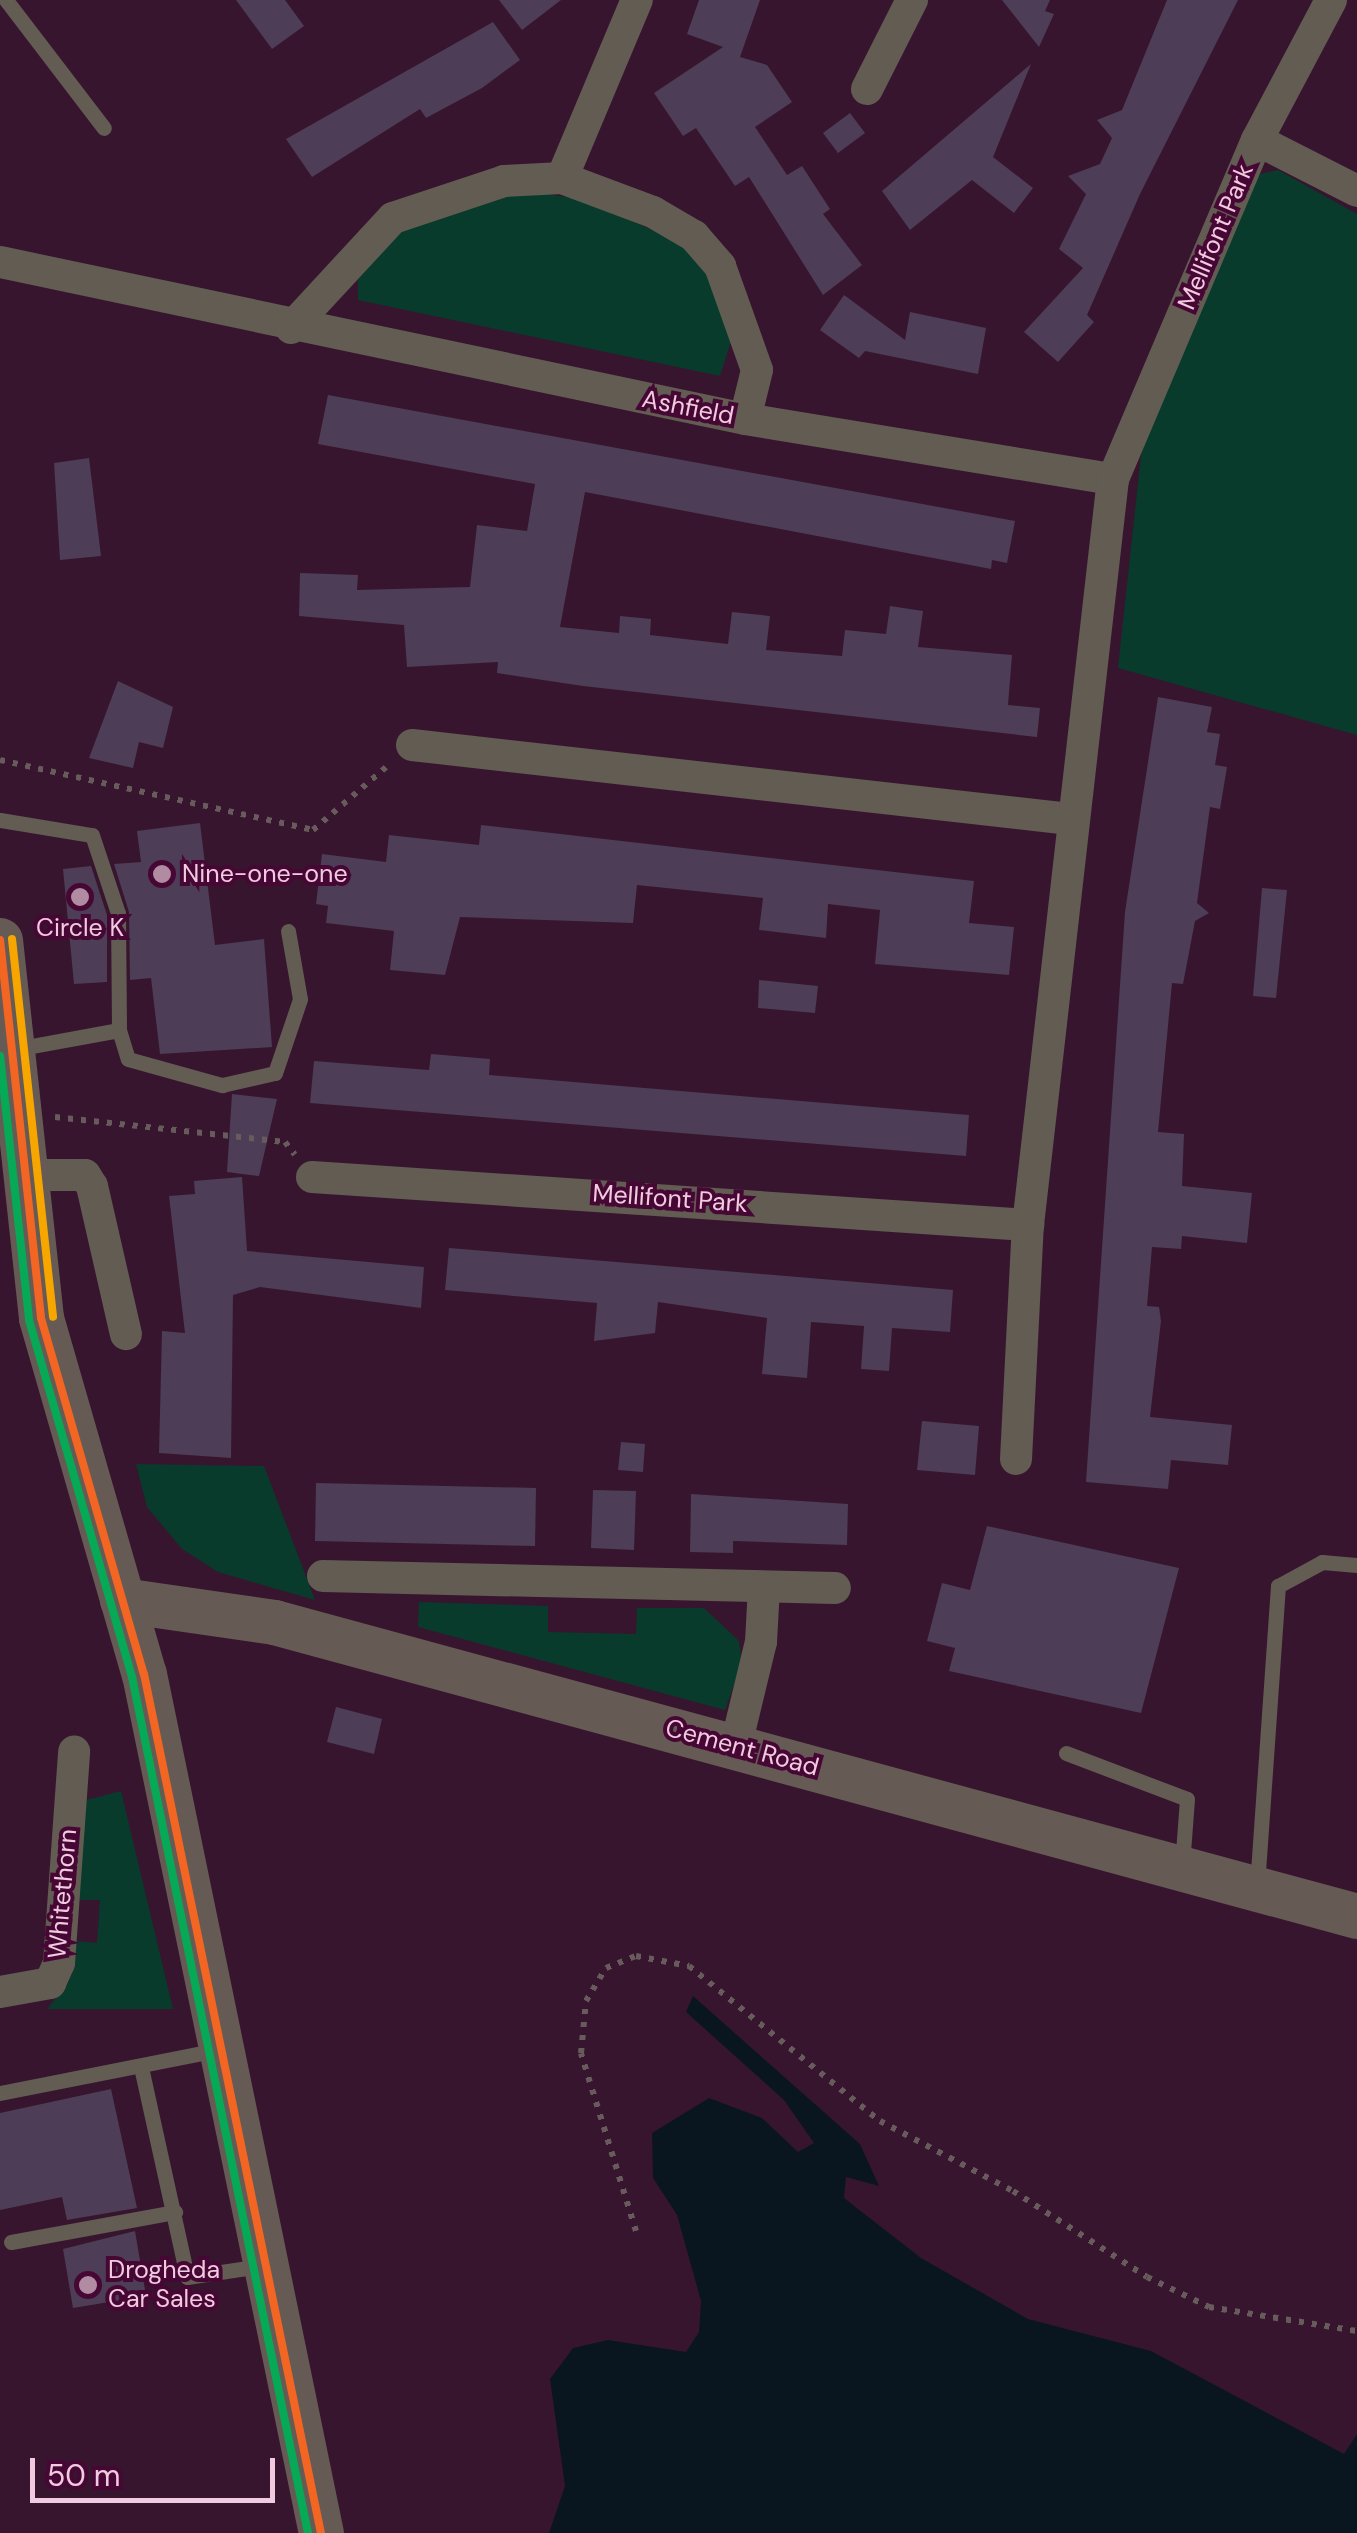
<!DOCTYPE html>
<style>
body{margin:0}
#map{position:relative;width:1357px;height:2533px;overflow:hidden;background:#38152e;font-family:"DM Sans",sans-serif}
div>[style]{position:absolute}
.green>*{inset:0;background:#083b2b}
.water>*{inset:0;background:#0a161f}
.building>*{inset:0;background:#4d3d56}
.path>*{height:6px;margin-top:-3px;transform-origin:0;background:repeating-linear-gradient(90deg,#675b5b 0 5px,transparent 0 13px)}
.lane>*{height:15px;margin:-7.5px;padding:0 7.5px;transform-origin:7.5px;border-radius:7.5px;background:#625c53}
.street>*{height:32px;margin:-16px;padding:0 16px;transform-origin:16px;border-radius:16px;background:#625c53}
.secondary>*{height:45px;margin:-22.5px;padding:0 22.5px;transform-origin:22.5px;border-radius:22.5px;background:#665b54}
.bus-1>*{height:8px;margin:-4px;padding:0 4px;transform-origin:4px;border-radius:4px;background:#f26522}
.bus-2>*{height:8px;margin:-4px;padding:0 4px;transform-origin:4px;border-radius:4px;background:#06aa56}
.bus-3>*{height:8px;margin:-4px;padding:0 4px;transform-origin:4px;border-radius:4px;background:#f7a600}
.dots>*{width:28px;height:28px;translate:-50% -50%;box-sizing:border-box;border:5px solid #460734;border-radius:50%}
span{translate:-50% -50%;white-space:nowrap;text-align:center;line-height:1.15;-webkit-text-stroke:8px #460734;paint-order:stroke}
.street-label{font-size:25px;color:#f1cae0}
.poi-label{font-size:25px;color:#f1cae0}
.left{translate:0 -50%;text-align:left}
.scale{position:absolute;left:30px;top:2458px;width:245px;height:45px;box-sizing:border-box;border:5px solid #f1cae0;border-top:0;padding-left:12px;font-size:30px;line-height:35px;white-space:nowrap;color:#f1cae0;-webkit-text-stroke:8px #460734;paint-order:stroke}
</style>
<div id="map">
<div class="green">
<div style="clip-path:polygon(1278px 170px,1357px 214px,1357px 735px,1118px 668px,1143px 437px,1256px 175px)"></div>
<div style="clip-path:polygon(525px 191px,581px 199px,685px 244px,704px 266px,732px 338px,720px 376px,358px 300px,358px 279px,398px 232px)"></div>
<div style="clip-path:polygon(136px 1464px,264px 1466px,315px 1600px,218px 1572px,182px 1549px,147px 1507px)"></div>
<div style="clip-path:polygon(419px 1602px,548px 1606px,548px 1632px,636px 1634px,637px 1608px,704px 1608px,739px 1641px,742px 1662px,725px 1710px,418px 1627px)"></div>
<div style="clip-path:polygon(121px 1791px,173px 2009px,47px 2009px,68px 1983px,76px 1941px,97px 1943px,100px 1900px,75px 1900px,86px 1800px)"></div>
</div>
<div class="water">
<div style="clip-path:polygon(693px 1996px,860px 2144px,879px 2186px,846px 2177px,844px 2198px,921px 2258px,1028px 2319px,1151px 2351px,1344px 2454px,1357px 2434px,1357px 2533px,549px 2533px,565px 2486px,550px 2379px,573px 2348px,608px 2340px,686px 2352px,699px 2332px,701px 2301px,677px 2215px,653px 2178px,652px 2133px,709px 2098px,762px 2118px,798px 2152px,814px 2143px,784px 2100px,686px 2012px)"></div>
</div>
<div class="building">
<div style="clip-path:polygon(236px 0,285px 0,304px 26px,272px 49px)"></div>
<div style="clip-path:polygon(499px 0,561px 0,522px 30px)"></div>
<div style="clip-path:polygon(699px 0,760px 0,740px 57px,767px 65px,792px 102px,755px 127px,787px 175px,802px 166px,830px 209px,823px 214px,862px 265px,823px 295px,749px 177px,735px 186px,696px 128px,683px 136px,654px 93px,723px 47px,687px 34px)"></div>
<div style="clip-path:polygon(1002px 0,1050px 0,1045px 11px,1054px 14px,1039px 47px)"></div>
<div style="clip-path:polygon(1167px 0,1238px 0,1140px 194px,1087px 315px,1094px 322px,1058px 362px,1024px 332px,1083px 268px,1059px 249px,1086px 194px,1068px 176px,1100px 164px,1112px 138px,1097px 120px,1122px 110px)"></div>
<div style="clip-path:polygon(493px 22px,520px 60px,482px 88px,426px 118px,420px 109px,312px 177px,286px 139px)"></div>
<div style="clip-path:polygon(1031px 64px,993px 157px,1033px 188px,1014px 213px,972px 180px,910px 230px,882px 191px)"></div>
<div style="clip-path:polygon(850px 113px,865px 133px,838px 153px,823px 133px)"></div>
<div style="clip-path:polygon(844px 295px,905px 340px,910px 312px,986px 328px,978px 374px,865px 351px,859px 358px,820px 330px)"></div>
<div style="clip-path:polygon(328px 395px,1015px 521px,1007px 563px,992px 560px,991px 569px,585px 492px,560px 627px,619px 633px,620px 616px,651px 619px,650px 635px,728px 644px,732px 612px,770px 616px,766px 650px,842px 656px,845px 630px,886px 634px,890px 606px,923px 611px,918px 647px,1012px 655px,1008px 705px,1040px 708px,1037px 737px,583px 686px,497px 673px,498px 662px,407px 667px,404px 625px,299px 616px,300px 573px,358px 575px,357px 590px,470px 587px,477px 525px,527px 531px,535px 484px,318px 444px)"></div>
<div style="clip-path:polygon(89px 458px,101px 556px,60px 560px,54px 463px)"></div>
<div style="clip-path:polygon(118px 681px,173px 707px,163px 748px,139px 742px,133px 768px,89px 758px)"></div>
<div style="clip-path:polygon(1158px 697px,1212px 707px,1207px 732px,1220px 734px,1215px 765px,1227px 767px,1220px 809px,1210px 807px,1197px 903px,1209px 913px,1195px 921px,1183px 984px,1172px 983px,1158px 1132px,1184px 1134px,1182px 1186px,1252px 1193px,1247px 1243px,1182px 1236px,1181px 1249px,1152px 1247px,1147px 1306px,1159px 1307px,1161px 1321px,1150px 1417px,1232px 1425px,1228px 1465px,1171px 1460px,1168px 1489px,1086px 1482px,1125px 912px)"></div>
<div style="clip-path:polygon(200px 823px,215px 945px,264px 939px,272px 1047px,160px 1054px,151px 978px,130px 980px,129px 912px,114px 864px,141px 862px,137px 831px)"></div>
<div style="clip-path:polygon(481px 825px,974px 881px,969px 923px,1014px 927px,1009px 975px,875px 964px,880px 910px,828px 904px,826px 938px,759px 930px,763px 898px,637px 885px,633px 923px,460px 917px,445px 975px,390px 970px,394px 931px,326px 923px,328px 906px,316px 904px,322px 854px,386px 862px,389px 835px,479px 845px)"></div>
<div style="clip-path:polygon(91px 866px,107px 915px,107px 982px,74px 984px,63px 869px)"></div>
<div style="clip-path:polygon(1262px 888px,1287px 890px,1276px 998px,1253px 996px)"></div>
<div style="clip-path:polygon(759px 980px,818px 986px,815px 1013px,758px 1008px)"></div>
<div style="clip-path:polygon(431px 1054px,490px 1059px,489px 1075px,969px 1115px,966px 1156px,310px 1103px,314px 1061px,429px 1070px)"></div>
<div style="clip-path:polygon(232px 1094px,277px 1099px,259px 1176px,227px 1172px)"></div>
<div style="clip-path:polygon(242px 1177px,247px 1251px,424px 1267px,421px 1308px,260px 1287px,233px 1295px,231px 1458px,159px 1453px,162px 1331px,185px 1333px,169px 1196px,195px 1194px,194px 1181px)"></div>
<div style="clip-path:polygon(449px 1248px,953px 1290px,950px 1332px,892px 1328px,889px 1371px,861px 1369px,864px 1326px,811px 1322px,807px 1378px,762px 1374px,767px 1318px,658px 1302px,655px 1333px,594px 1341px,597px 1303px,445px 1290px)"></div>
<div style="clip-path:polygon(922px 1421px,979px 1426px,975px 1475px,917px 1470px)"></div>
<div style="clip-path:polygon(621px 1442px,645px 1444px,643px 1472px,618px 1470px)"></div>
<div style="clip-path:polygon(316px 1483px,536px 1488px,535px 1546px,315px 1541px)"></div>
<div style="clip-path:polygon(593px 1490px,636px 1491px,634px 1550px,591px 1548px)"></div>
<div style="clip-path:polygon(691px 1494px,848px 1504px,847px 1545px,733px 1541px,733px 1553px,690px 1552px)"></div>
<div style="clip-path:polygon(987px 1526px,1179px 1568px,1141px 1713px,949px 1671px,955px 1648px,927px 1641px,942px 1583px,970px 1590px)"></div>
<div style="clip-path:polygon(336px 1707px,382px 1719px,374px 1754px,327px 1742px)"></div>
<div style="clip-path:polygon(111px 2089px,137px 2208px,67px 2220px,62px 2197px,0 2210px,0 2113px)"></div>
<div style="clip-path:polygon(135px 2231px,146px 2296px,73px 2308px,63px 2249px)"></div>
</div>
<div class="path">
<div style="left:0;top:760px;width:321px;rotate:12.6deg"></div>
<div style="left:313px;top:830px;width:103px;rotate:-40.7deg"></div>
<div style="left:55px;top:1117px;width:231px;rotate:6.2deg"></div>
<div style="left:285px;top:1142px;width:16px;rotate:52deg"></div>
<div style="left:636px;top:2231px;width:186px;rotate:-107.2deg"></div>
<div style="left:581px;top:2053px;width:52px;rotate:-84.5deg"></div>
<div style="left:586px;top:2001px;width:39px;rotate:-59deg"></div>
<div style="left:606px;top:1968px;width:32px;rotate:-22deg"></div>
<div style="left:636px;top:1956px;width:54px;rotate:10.7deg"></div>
<div style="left:689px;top:1966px;width:246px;rotate:39.1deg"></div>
<div style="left:880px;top:2121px;width:150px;rotate:27.8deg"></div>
<div style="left:1013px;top:2191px;width:159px;rotate:32.7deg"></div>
<div style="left:1147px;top:2277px;width:69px;rotate:25.8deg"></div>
<div style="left:1209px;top:2307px;width:150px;rotate:9.2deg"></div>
</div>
<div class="lane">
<div style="left:6px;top:0;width:161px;rotate:52.6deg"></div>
<div style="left:0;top:820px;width:93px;rotate:9.3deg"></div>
<div style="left:92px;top:835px;width:82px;rotate:71.6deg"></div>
<div style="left:118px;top:913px;width:117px;rotate:89.5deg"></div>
<div style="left:119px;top:1030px;width:106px;rotate:169.6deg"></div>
<div style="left:119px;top:1030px;width:30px;rotate:73deg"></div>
<div style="left:128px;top:1059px;width:98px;rotate:15.5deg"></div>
<div style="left:222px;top:1085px;width:54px;rotate:-12.8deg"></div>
<div style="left:275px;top:1073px;width:78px;rotate:-71.3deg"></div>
<div style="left:300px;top:999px;width:69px;rotate:-100deg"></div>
<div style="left:1066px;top:1753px;width:129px;rotate:20.8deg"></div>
<div style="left:1187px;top:1799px;width:67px;rotate:94.3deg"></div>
<div style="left:1257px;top:1886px;width:301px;rotate:-86deg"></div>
<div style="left:1278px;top:1586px;width:50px;rotate:-28.6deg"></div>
<div style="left:1322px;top:1562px;width:35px;rotate:5deg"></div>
<div style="left:141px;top:2067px;width:215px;rotate:77.6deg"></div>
<div style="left:187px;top:2277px;width:75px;rotate:-8.5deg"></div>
<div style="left:0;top:2093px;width:221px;rotate:-11.2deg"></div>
<div style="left:11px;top:2242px;width:167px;rotate:-10.4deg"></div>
</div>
<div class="street">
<div style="left:867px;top:89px;width:100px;rotate:-63.2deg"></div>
<div style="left:1257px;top:140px;width:112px;rotate:27deg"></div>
<div style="left:562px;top:178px;width:193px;rotate:-67.2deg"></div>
<div style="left:0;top:262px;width:761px;rotate:11.9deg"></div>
<div style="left:745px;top:419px;width:373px;rotate:9.3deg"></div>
<div style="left:291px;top:328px;width:150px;rotate:-47.2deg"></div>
<div style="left:393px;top:218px;width:117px;rotate:-18.4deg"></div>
<div style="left:504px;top:181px;width:58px;rotate:-3deg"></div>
<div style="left:562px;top:178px;width:97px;rotate:20.5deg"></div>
<div style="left:653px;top:212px;width:48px;rotate:30.3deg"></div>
<div style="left:694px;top:236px;width:40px;rotate:49deg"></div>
<div style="left:720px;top:266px;width:110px;rotate:70.4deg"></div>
<div style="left:757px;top:370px;width:50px;rotate:103.8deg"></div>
<div style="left:412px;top:745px;width:662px;rotate:6.42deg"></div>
<div style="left:26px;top:1175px;width:59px"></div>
<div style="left:85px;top:1175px;width:13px;rotate:58deg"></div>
<div style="left:92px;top:1186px;width:152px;rotate:77.1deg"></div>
<div style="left:312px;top:1177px;width:718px;rotate:3.84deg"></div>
<div style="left:1016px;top:1459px;width:234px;rotate:-87.1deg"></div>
<div style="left:1028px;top:1225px;width:751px;rotate:-83.5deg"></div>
<div style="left:1113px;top:479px;width:368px;rotate:-67deg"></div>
<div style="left:1257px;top:140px;width:158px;rotate:-62.1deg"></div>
<div style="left:323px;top:1576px;width:512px;rotate:1.34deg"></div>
<div style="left:736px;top:1745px;width:106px;rotate:-76.4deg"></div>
<div style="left:761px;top:1642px;width:55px;rotate:-86.9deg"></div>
<div style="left:0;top:1992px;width:51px;rotate:-10.2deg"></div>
<div style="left:50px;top:1983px;width:22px;rotate:-66deg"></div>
<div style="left:59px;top:1963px;width:212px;rotate:-85.9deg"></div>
</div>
<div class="secondary">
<div style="left:0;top:940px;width:380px;rotate:83.8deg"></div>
<div style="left:41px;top:1318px;width:371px;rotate:73.9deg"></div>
<div style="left:144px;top:1674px;width:877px;rotate:78.36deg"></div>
<div style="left:122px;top:1600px;width:154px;rotate:8.2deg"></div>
<div style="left:274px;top:1622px;width:1122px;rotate:15.19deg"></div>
</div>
<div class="bus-1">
<div style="left:0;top:940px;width:380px;rotate:83.8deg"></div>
<div style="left:41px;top:1318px;width:371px;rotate:73.9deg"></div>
<div style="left:144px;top:1674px;width:877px;rotate:78.36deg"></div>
</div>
<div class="bus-2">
<div style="left:0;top:1056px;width:266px;rotate:83.7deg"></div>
<div style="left:29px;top:1320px;width:372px;rotate:73.9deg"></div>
<div style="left:132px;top:1677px;width:874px;rotate:78.38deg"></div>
</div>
<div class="bus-3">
<div style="left:12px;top:939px;width:380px;rotate:83.8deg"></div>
</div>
<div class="dots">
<div style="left:162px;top:874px;background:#b08ba2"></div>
<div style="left:80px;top:897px;background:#b08ba2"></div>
<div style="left:88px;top:2285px;background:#b08ba2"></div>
</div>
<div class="street-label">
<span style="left:1216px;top:237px;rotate:-67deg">Mellifont Park</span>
<span style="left:688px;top:408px;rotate:11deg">Ashfield</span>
<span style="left:670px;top:1199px;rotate:4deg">Mellifont Park</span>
<span style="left:742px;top:1748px;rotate:15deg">Cement Road</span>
<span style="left:63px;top:1894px;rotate:-85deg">Whitethorn</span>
</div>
<div class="poi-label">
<span class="left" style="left:182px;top:874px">Nine-one-one</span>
<span style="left:80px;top:928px">Circle K</span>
<span class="left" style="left:108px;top:2285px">Drogheda<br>Car Sales</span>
</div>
<div class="scale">50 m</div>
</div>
